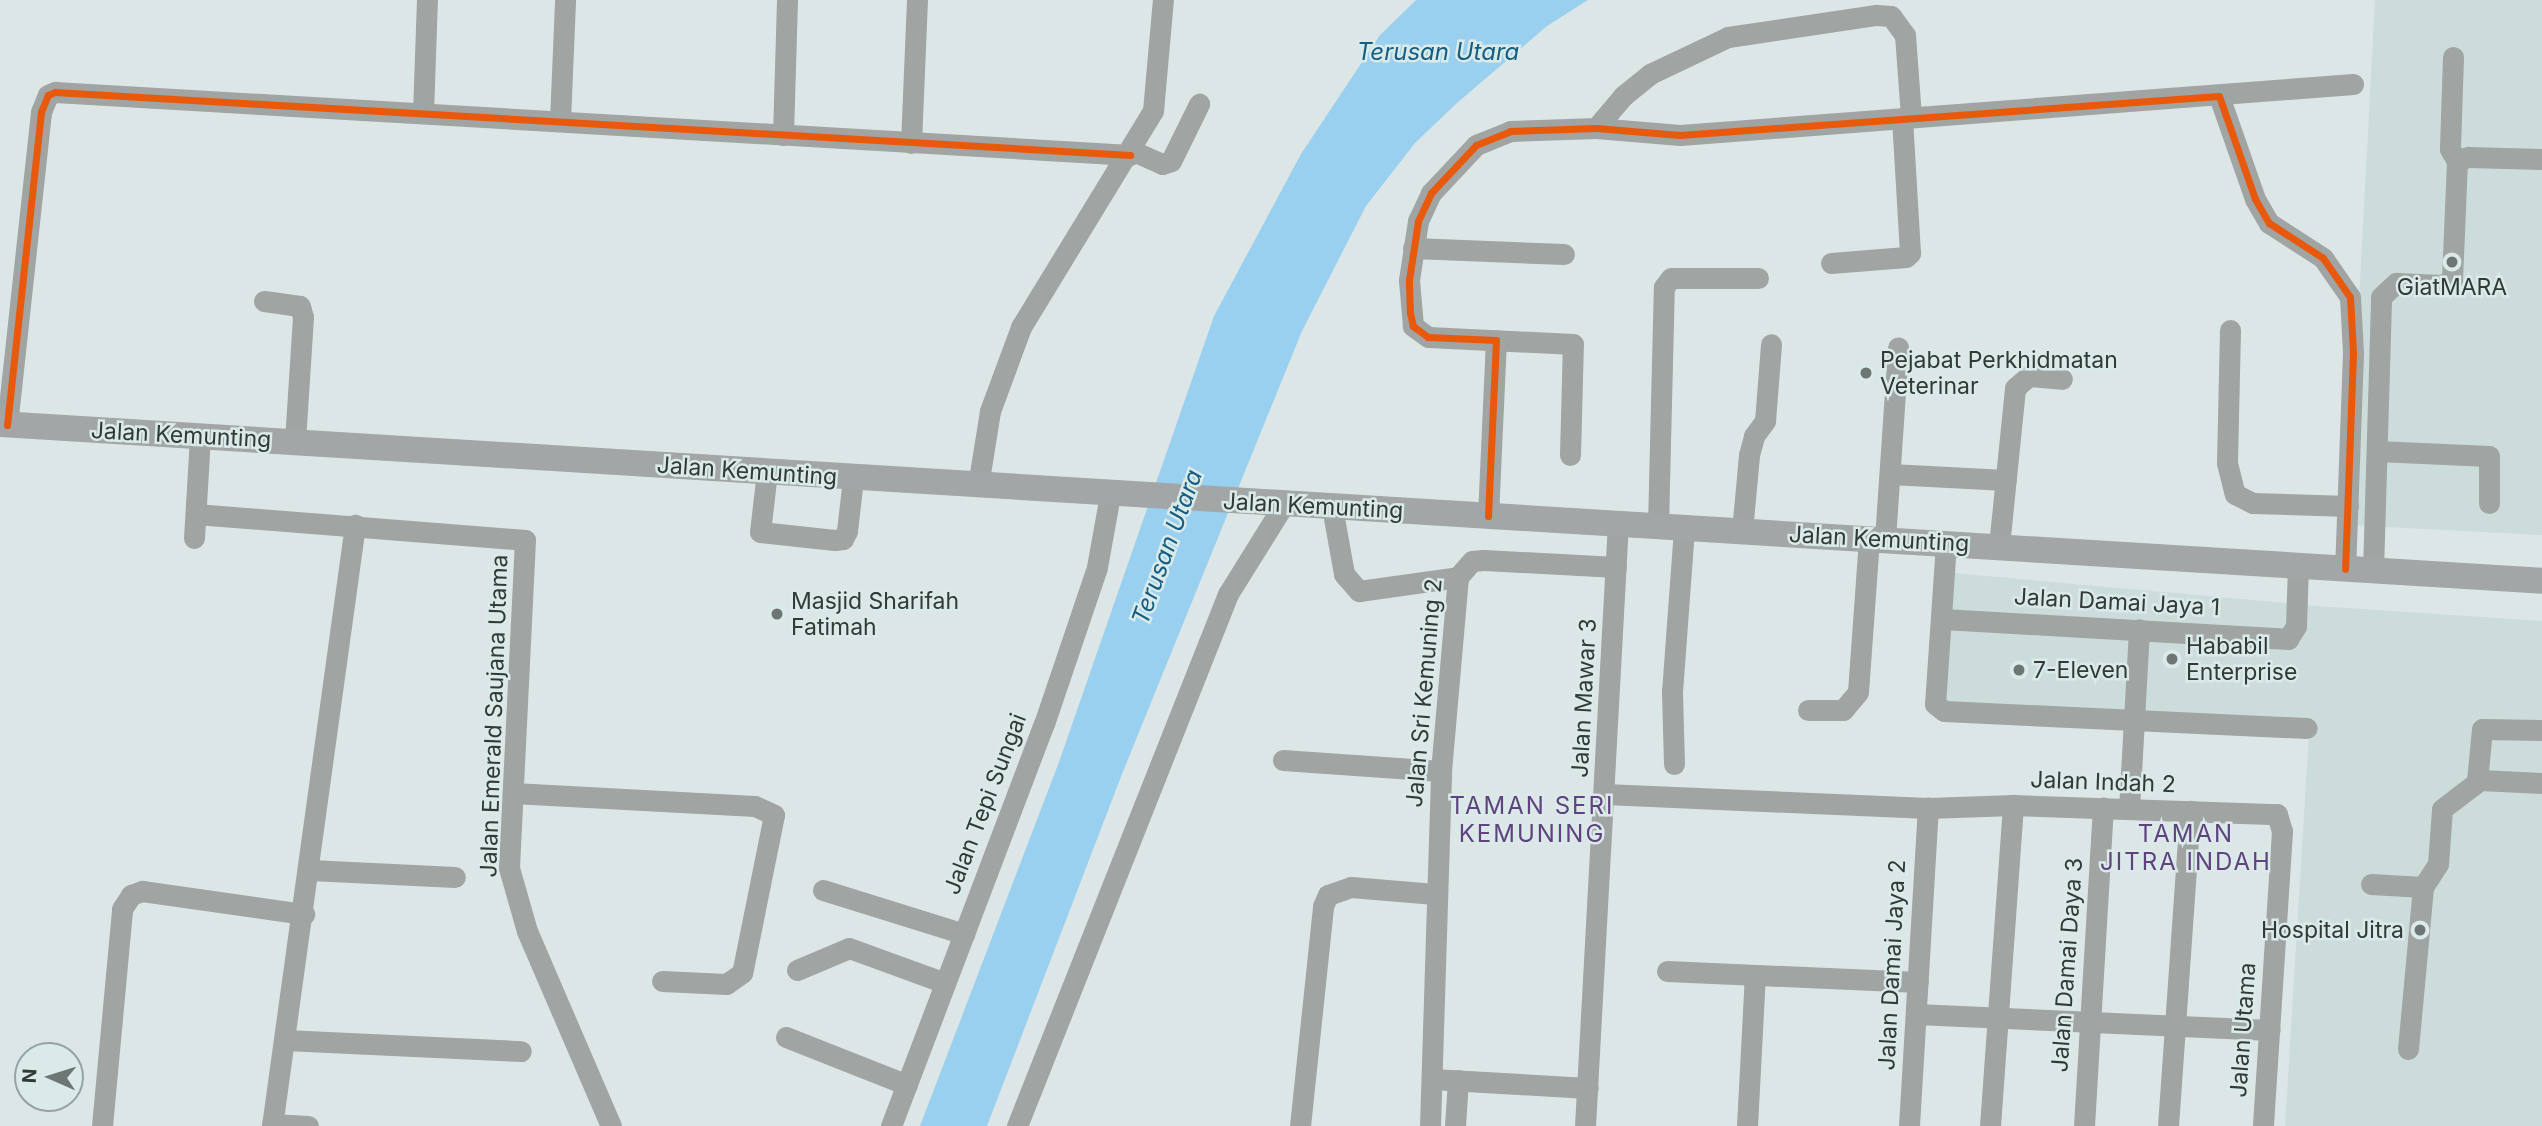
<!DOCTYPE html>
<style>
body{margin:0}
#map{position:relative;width:2542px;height:1126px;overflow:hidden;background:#dde6e6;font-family:Inter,sans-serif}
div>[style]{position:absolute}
.built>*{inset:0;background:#cbdcdb}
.water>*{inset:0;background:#9ad0ef}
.minor>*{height:21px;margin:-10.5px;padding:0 10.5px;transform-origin:10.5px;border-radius:10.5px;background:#a0a4a3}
.major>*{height:26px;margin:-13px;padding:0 13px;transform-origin:13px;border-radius:13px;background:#a2a6a6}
.cycleway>*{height:7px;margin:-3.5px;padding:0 3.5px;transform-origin:3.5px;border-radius:3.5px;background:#e8590c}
.dots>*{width:19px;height:19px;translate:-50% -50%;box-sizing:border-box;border:4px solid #d9eae9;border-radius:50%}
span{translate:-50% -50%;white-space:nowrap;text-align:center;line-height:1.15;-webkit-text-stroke:5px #d9eae9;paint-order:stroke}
.poi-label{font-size:23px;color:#323938}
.left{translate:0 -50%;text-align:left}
.right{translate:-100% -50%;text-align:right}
.street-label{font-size:23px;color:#323938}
.water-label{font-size:24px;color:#155e83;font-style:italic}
.neighbourhood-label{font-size:24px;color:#60437e;letter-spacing:2px}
.north{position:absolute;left:14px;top:1042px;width:70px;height:70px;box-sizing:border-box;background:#d9eae9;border:2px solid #96a3a2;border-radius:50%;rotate:273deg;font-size:19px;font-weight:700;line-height:28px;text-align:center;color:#323938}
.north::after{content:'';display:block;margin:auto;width:24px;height:32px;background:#6e7675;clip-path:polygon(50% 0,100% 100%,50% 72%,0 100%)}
</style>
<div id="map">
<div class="built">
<div style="clip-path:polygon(2375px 0,2542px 0,2542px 535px,2347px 525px)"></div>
<div style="clip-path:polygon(1942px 572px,2317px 606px,2542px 621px,2542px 1126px,2285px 1126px,2309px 733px,1933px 711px)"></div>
</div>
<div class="water">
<div style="clip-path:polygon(1416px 0,1588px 0,1547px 26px,1457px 103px,1415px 143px,1366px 206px,1302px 331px,1122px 774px,987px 1126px,920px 1126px,1059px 762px,1214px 316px,1301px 154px,1380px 35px)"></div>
</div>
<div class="minor">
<div style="left:2453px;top:57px;width:92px;rotate:91.9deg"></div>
<div style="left:2450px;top:149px;width:14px;rotate:60deg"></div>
<div style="left:2219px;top:96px;width:109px;rotate:70.7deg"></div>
<div style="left:2255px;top:199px;width:28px;rotate:60deg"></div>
<div style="left:2269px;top:223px;width:64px;rotate:32.9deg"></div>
<div style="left:2323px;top:258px;width:47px;rotate:55.3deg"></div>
<div style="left:2350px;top:297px;width:56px;rotate:86.9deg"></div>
<div style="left:2353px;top:353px;width:216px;rotate:92.1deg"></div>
<div style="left:423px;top:113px;width:113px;rotate:-88deg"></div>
<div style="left:560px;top:121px;width:121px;rotate:-87.6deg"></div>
<div style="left:1596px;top:128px;width:42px;rotate:-49.8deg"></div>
<div style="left:1623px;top:96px;width:35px;rotate:-39deg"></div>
<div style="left:1650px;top:74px;width:86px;rotate:-25.4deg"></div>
<div style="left:1728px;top:37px;width:150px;rotate:-8.5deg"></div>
<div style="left:1876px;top:15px;width:15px;rotate:4deg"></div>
<div style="left:1891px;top:16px;width:24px;rotate:54deg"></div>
<div style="left:1905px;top:35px;width:82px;rotate:85.8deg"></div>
<div style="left:783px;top:135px;width:135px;rotate:-88.3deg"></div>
<div style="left:911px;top:143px;width:143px;rotate:-87.6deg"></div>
<div style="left:1133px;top:151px;width:32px;rotate:24deg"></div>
<div style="left:1162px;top:164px;width:9px;rotate:-18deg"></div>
<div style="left:1171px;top:161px;width:64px;rotate:-63.8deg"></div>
<div style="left:1413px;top:248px;width:151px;rotate:2.3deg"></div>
<div style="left:1831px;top:263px;width:75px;rotate:-4.6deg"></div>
<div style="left:1906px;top:257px;width:6px;rotate:-45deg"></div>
<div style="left:1910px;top:253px;width:135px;rotate:-93.4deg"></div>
<div style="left:264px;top:301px;width:36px;rotate:8deg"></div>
<div style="left:300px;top:306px;width:11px;rotate:75deg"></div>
<div style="left:303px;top:317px;width:124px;rotate:93.7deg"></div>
<div style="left:2230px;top:330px;width:133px;rotate:91.3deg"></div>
<div style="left:2227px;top:463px;width:32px;rotate:76deg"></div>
<div style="left:2235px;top:494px;width:20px;rotate:27deg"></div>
<div style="left:2253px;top:503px;width:95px;rotate:1.8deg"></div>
<div style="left:7px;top:425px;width:315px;rotate:-83.8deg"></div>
<div style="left:41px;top:112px;width:18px;rotate:-68deg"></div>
<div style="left:48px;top:95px;width:8px;rotate:-23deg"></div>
<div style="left:55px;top:92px;width:1077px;rotate:3.35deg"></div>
<div style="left:2377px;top:451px;width:112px;rotate:2.6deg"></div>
<div style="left:2489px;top:456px;width:47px;rotate:90deg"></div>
<div style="left:1570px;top:455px;width:111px;rotate:-88.5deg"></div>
<div style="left:1573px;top:344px;width:145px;rotate:-177.2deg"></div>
<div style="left:1428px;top:337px;width:19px;rotate:-144deg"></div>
<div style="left:1413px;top:326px;width:46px;rotate:-95deg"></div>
<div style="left:1409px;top:280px;width:60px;rotate:-81.3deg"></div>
<div style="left:1418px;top:221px;width:31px;rotate:-65deg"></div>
<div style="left:1431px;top:193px;width:66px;rotate:-46.8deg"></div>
<div style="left:1476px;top:145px;width:37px;rotate:-22deg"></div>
<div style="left:1510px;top:131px;width:86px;rotate:-2deg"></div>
<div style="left:1596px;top:128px;width:84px;rotate:4.8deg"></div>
<div style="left:1680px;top:135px;width:675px;rotate:-4.33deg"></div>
<div style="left:767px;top:472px;width:60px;rotate:96.7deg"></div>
<div style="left:760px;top:532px;width:75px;rotate:6.1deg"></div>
<div style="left:835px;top:540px;width:8px;rotate:-7deg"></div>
<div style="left:843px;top:539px;width:9px;rotate:-63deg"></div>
<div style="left:847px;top:531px;width:53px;rotate:-83.5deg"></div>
<div style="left:1890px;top:474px;width:116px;rotate:3deg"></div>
<div style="left:978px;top:486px;width:76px;rotate:-80.9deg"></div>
<div style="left:990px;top:411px;width:90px;rotate:-69.7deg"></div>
<div style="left:1021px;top:327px;width:253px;rotate:-58.6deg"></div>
<div style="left:1153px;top:111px;width:111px;rotate:-84.9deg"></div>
<div style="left:1332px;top:507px;width:68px;rotate:79.8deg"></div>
<div style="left:1344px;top:574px;width:23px;rotate:49deg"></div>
<div style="left:1359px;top:591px;width:100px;rotate:-8deg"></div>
<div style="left:196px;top:514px;width:330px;rotate:4.5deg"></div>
<div style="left:525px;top:540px;width:328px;rotate:92.8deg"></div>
<div style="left:509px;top:868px;width:66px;rotate:74.1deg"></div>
<div style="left:527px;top:931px;width:212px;rotate:66.7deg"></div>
<div style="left:1488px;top:516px;width:176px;rotate:-87.4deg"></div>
<div style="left:1658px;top:526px;width:239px;rotate:-88.6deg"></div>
<div style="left:1664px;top:287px;width:11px;rotate:-52deg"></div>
<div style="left:1671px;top:278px;width:87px"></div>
<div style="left:1742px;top:531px;width:76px;rotate:-84.7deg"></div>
<div style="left:1749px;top:455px;width:20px;rotate:-75deg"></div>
<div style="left:1754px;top:436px;width:19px;rotate:-54deg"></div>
<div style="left:1765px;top:421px;width:77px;rotate:-85.5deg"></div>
<div style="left:194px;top:538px;width:102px;rotate:-86.6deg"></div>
<div style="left:1885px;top:539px;width:192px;rotate:-86.1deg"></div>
<div style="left:1946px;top:543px;width:161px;rotate:93.9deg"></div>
<div style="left:1935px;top:704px;width:11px;rotate:38deg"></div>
<div style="left:1944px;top:711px;width:363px;rotate:2.7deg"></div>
<div style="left:1999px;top:546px;width:159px;rotate:-84.2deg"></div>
<div style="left:2015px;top:388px;width:18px;rotate:-41deg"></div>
<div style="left:2029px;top:376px;width:33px;rotate:5deg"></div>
<div style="left:2373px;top:571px;width:274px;rotate:-88.3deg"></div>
<div style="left:2381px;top:297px;width:21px;rotate:-43deg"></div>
<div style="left:2396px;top:283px;width:45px;rotate:2.5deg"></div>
<div style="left:2441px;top:285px;width:12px;rotate:-24deg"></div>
<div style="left:2452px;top:280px;width:119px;rotate:-87.6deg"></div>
<div style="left:2457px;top:161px;width:12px;rotate:-20deg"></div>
<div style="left:2468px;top:157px;width:74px;rotate:1.5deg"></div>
<div style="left:1943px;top:619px;width:346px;rotate:3.3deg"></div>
<div style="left:2288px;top:639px;width:15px;rotate:-58deg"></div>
<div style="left:2296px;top:626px;width:60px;rotate:-88.1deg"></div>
<div style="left:1808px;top:710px;width:35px"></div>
<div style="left:1843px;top:710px;width:23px;rotate:-50deg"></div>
<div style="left:1858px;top:692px;width:154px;rotate:-85.9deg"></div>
<div style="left:1283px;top:760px;width:158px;rotate:4deg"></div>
<div style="left:1674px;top:764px;width:72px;rotate:-91.6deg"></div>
<div style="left:1672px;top:692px;width:165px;rotate:-85.8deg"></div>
<div style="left:2477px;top:781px;width:52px;rotate:-84.5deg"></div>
<div style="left:2482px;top:729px;width:60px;rotate:1deg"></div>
<div style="left:513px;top:793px;width:242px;rotate:3.1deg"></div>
<div style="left:755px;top:806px;width:21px;rotate:25deg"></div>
<div style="left:774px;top:815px;width:161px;rotate:101.4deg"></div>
<div style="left:742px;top:973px;width:19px;rotate:145deg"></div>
<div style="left:726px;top:984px;width:64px;rotate:-177.3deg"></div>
<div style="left:1605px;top:794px;width:323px;rotate:2.5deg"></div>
<div style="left:1928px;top:808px;width:85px;rotate:-2deg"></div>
<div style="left:2013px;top:805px;width:264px;rotate:2deg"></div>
<div style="left:2277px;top:814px;width:18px;rotate:74deg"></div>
<div style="left:2282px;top:831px;width:296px;rotate:93.7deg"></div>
<div style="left:2129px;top:809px;width:180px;rotate:-86.8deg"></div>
<div style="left:310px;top:870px;width:145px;rotate:2.8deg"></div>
<div style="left:2371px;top:884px;width:52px;rotate:3.3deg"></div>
<div style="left:823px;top:890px;width:148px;rotate:17.3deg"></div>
<div style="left:797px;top:970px;width:56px;rotate:-22.9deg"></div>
<div style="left:849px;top:948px;width:102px;rotate:20deg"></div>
<div style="left:1667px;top:971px;width:251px;rotate:2.5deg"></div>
<div style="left:1916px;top:1014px;width:354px;rotate:2.6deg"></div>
<div style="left:786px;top:1037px;width:130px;rotate:21.6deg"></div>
<div style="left:285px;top:1040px;width:236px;rotate:2.7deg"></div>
<div style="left:2408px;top:1049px;width:163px;rotate:-84.7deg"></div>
<div style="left:2423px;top:887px;width:27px;rotate:-57deg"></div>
<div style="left:2438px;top:864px;width:55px;rotate:-85.8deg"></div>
<div style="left:2442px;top:809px;width:48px;rotate:-37.3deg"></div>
<div style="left:2480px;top:780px;width:62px;rotate:2.8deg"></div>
<div style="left:1432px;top:1079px;width:156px;rotate:3.3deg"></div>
<div style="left:272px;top:1124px;width:36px;rotate:3deg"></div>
<div style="left:102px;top:1126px;width:218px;rotate:-84.7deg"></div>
<div style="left:122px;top:909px;width:17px;rotate:-57deg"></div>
<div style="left:131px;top:895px;width:12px;rotate:-20deg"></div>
<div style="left:142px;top:891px;width:164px;rotate:8.1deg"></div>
<div style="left:272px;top:1126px;width:607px;rotate:-82.14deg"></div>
<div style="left:891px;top:1126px;width:430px;rotate:-69.2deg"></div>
<div style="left:1044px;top:724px;width:166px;rotate:-71.3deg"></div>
<div style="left:1097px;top:567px;width:73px;rotate:-79.8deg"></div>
<div style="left:1017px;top:1126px;width:572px;rotate:-68.37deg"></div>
<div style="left:1228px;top:594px;width:106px;rotate:-58.1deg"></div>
<div style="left:1300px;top:1126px;width:221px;rotate:-84deg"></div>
<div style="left:1323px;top:906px;width:12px;rotate:-66deg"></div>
<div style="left:1328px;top:895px;width:24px;rotate:-19deg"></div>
<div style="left:1351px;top:887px;width:84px;rotate:4.8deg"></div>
<div style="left:1430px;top:1126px;width:355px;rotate:-88.2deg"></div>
<div style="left:1441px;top:771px;width:195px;rotate:-85deg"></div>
<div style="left:1458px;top:577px;width:21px;rotate:-49deg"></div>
<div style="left:1472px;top:561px;width:12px;rotate:-5deg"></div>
<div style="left:1484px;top:560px;width:132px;rotate:3deg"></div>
<div style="left:1455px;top:1126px;width:46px;rotate:-86.3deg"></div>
<div style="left:1585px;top:1126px;width:604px;rotate:-86.87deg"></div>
<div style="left:1747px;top:1126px;width:151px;rotate:-87deg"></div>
<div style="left:1909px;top:1126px;width:319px;rotate:-86.6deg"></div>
<div style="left:1990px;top:1126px;width:322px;rotate:-85.9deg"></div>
<div style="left:2084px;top:1126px;width:319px;rotate:-86.6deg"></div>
<div style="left:2168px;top:1126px;width:316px;rotate:-86deg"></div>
</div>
<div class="major">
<div style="left:0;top:424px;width:2547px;rotate:3.53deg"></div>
</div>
<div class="cycleway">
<div style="left:7px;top:425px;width:315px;rotate:-83.8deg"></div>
<div style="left:41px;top:112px;width:18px;rotate:-68deg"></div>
<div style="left:48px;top:95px;width:8px;rotate:-23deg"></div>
<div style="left:55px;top:92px;width:1077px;rotate:3.35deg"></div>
<div style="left:1488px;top:516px;width:176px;rotate:-87.4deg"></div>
<div style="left:1496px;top:340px;width:68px;rotate:-177.5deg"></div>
<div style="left:1428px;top:337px;width:19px;rotate:-144deg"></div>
<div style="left:1413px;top:326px;width:13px;rotate:-103deg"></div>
<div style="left:1410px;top:313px;width:33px;rotate:-92deg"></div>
<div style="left:1409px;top:280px;width:60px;rotate:-81.3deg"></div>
<div style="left:1418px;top:221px;width:31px;rotate:-65deg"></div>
<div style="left:1431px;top:193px;width:66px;rotate:-46.8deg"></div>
<div style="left:1476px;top:145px;width:37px;rotate:-22deg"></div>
<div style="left:1510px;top:131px;width:86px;rotate:-2deg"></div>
<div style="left:1596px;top:128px;width:84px;rotate:4.8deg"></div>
<div style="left:1680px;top:135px;width:540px;rotate:-4.14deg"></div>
<div style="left:2219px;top:96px;width:109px;rotate:70.7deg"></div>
<div style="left:2255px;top:199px;width:28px;rotate:60deg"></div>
<div style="left:2269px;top:223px;width:64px;rotate:32.9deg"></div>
<div style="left:2323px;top:258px;width:47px;rotate:55.3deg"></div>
<div style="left:2350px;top:297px;width:56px;rotate:86.9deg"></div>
<div style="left:2353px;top:353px;width:216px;rotate:92.1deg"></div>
</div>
<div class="dots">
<div style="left:2452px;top:262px;background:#6e7675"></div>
<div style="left:1866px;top:373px;background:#6e7675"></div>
<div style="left:777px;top:614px;background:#6e7675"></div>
<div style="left:2172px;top:659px;background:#6e7675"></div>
<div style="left:2019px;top:670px;background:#6e7675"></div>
<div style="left:2420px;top:930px;background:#6e7675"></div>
</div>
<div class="poi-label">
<span style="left:2452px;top:287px">GiatMARA</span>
<span class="left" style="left:1880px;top:373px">Pejabat Perkhidmatan<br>Veterinar</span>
<span class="left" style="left:791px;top:614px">Masjid Sharifah<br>Fatimah</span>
<span class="left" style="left:2186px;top:659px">Hababil<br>Enterprise</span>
<span class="left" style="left:2033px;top:670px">7-Eleven</span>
<span class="right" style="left:2404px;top:930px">Hospital Jitra</span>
</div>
<div class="street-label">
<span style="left:181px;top:435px;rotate:3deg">Jalan Kemunting</span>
<span style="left:747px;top:471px;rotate:4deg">Jalan Kemunting</span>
<span style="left:1313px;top:506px;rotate:3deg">Jalan Kemunting</span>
<span style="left:1879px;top:539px;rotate:3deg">Jalan Kemunting</span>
<span style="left:2117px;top:602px;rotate:3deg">Jalan Damai Jaya 1</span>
<span style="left:1424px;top:693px;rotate:-85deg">Jalan Sri Kemuning 2</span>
<span style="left:1584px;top:698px;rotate:-87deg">Jalan Mawar 3</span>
<span style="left:494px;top:716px;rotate:-88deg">Jalan Emerald Saujana Utama</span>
<span style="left:2103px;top:782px;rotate:2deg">Jalan Indah 2</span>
<span style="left:985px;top:804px;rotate:-69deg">Jalan Tepi Sungai</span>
<span style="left:1892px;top:965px;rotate:-87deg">Jalan Damai Jaya 2</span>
<span style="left:2067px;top:965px;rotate:-86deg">Jalan Damai Daya 3</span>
<span style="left:2243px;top:1030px;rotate:-86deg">Jalan Utama</span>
</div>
<div class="water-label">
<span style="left:1438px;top:52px">Terusan Utara</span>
<span style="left:1167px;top:547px;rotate:-70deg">Terusan Utara</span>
</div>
<div class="neighbourhood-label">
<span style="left:1532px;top:820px">TAMAN SERI<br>KEMUNING</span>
<span style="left:2186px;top:848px">TAMAN<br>JITRA INDAH</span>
</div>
<div class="north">N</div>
</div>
